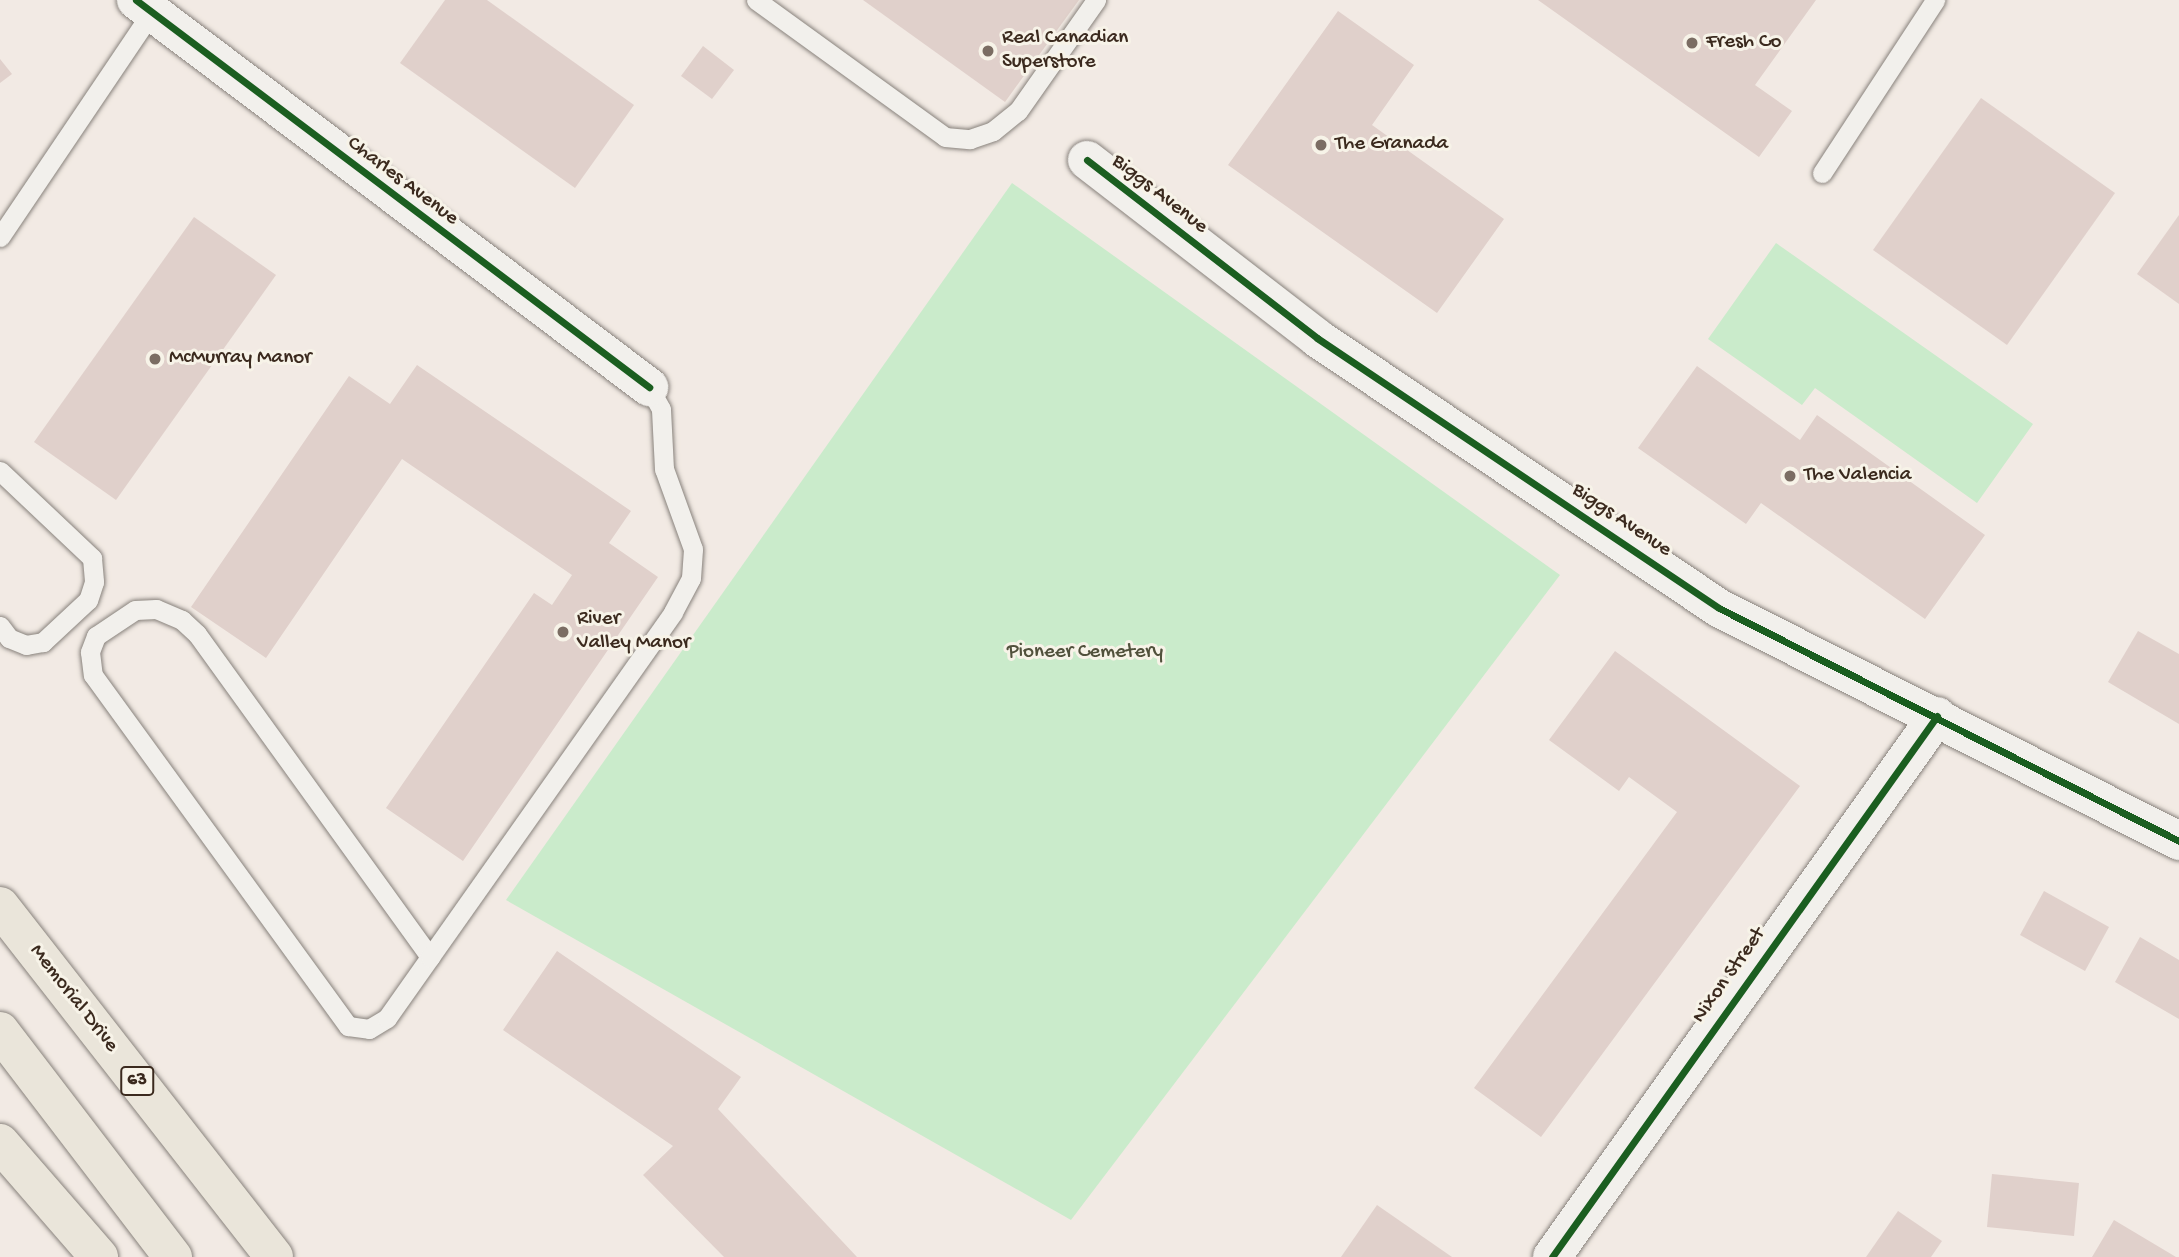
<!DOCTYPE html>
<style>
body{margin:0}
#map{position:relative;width:2179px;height:1257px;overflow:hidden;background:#f2eae4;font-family:"Gochi Hand",sans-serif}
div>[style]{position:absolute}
.green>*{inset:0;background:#caebcb}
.building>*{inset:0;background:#e0d0cb}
.roads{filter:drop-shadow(0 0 2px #88827c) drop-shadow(0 0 2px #88827c)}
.lane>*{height:19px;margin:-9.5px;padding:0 9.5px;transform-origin:9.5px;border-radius:9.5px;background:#f2f0ec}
.street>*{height:38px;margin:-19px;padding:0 19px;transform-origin:19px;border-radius:19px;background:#f2f0ec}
.highway>*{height:38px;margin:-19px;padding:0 19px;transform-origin:19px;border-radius:19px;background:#eae5da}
.cycleway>*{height:7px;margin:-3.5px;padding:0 3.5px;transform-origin:3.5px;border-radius:3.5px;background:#1b5e20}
.dots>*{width:19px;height:19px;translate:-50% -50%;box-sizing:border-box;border:4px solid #f7f3e8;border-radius:50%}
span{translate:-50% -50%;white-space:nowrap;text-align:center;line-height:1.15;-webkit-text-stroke:6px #f7f3e8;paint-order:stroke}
.shield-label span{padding:2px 5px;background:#f7f3e8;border:2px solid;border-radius:5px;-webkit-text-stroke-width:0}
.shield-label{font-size:19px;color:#3b2a1e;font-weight:700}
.poi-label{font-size:21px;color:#3b2a1e}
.left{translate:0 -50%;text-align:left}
.street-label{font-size:21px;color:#3b2a1e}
.park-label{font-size:21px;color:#51513c}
</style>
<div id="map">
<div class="green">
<div style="clip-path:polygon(1012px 183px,1560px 575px,1071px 1220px,506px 900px)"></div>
<div style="clip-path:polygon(1776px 243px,2033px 424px,1977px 503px,1815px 388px,1802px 405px,1708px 339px)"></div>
</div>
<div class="building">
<div style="clip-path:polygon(445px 0,487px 0,634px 105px,575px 188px,400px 63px)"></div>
<div style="clip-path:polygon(863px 0,1079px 0,1005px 102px)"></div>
<div style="clip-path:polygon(1538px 0,1816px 0,1755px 85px,1792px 111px,1759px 157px)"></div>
<div style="clip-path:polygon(1338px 11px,1414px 65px,1372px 125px,1504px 219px,1437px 313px,1228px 165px)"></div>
<div style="clip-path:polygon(703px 46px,734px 70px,712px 99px,681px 76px)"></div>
<div style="clip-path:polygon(0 59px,12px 74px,0 83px)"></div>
<div style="clip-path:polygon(1981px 98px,2115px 193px,2007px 345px,1873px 250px)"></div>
<div style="clip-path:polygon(2179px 215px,2179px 304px,2137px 274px)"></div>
<div style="clip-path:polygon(194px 217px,276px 275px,116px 500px,34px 442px)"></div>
<div style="clip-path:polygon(417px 365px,631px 511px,609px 543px,658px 577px,463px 861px,386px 808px,534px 593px,552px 605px,572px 575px,402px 459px,266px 658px,191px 607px,349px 376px,390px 404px)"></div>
<div style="clip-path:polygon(1697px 366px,1800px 440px,1817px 415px,1985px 535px,1925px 619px,1761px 503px,1746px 524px,1638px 448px)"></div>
<div style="clip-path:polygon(2138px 631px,2179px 654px,2179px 724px,2108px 682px)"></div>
<div style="clip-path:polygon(1615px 651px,1800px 786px,1541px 1137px,1474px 1088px,1677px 812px,1629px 777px,1619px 791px,1549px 740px)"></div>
<div style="clip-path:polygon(2044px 891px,2109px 927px,2085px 971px,2020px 935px)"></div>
<div style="clip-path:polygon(2140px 937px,2179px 960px,2179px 1019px,2115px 982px)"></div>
<div style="clip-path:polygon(557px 951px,741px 1077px,718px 1109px,857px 1257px,724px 1257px,643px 1175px,673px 1146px,503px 1030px)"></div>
<div style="clip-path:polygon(1992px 1174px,2079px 1183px,2074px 1236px,1987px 1227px)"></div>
<div style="clip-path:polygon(1377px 1205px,1452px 1257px,1341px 1257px)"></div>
<div style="clip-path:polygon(1898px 1211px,1942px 1241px,1931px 1257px,1866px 1257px)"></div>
<div style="clip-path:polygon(2114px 1220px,2176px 1257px,2092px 1257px)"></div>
</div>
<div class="roads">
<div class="lane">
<div style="left:756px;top:0;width:233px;rotate:35.9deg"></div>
<div style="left:945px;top:137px;width:25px;rotate:5deg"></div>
<div style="left:970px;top:139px;width:24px;rotate:-19deg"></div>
<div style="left:993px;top:131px;width:32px;rotate:-39deg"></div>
<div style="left:1018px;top:111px;width:136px;rotate:-54.9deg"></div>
<div style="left:1822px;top:173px;width:207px;rotate:-56.8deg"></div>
<div style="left:0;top:237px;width:272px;rotate:-56deg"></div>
<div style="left:0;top:471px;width:127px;rotate:43.4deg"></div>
<div style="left:92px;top:558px;width:24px;rotate:85deg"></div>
<div style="left:94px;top:582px;width:19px;rotate:108deg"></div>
<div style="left:88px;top:600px;width:62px;rotate:137deg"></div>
<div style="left:43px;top:642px;width:17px;rotate:170deg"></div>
<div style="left:26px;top:645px;width:18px;rotate:-158deg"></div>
<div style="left:9px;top:638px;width:15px;rotate:-127deg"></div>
<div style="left:430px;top:957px;width:398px;rotate:-125.8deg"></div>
<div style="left:197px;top:634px;width:21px;rotate:-137deg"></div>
<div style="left:182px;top:620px;width:28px;rotate:-157deg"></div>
<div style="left:156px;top:609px;width:21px;rotate:177deg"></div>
<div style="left:135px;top:610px;width:47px;rotate:146.3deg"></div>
<div style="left:96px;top:636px;width:17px;rotate:111deg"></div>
<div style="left:90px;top:652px;width:23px;rotate:83deg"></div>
<div style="left:93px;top:675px;width:434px;rotate:54deg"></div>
<div style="left:348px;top:1026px;width:21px;rotate:8deg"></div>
<div style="left:369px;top:1029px;width:21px;rotate:-31deg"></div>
<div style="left:387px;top:1018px;width:75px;rotate:-54.8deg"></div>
<div style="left:430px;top:957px;width:422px;rotate:-54.8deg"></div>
<div style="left:673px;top:612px;width:38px;rotate:-62deg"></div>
<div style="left:691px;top:578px;width:29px;rotate:-86deg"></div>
<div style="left:693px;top:549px;width:85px;rotate:-109.9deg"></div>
<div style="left:664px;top:469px;width:60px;rotate:-92.9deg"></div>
<div style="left:661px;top:409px;width:25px;rotate:-119deg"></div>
</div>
<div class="street">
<div style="left:136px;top:0;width:643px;rotate:37.03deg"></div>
<div style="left:1087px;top:160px;width:291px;rotate:37.7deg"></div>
<div style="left:1317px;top:338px;width:484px;rotate:33.9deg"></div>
<div style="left:1719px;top:608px;width:516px;rotate:26.86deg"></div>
<div style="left:1552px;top:1257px;width:664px;rotate:-54.56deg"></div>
</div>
<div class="highway">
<div style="left:0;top:906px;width:445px;rotate:52deg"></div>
<div style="left:0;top:1031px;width:285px;rotate:52.6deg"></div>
<div style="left:0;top:1143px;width:151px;rotate:49deg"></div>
</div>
</div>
<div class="cycleway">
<div style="left:136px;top:0;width:643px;rotate:37.03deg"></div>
<div style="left:1087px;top:160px;width:291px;rotate:37.7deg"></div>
<div style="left:1317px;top:338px;width:484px;rotate:33.9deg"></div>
<div style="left:1719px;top:608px;width:516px;rotate:26.86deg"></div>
<div style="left:1552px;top:1257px;width:664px;rotate:-54.56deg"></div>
</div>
<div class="dots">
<div style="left:1692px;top:43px;background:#7b6d63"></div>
<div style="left:988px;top:51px;background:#7b6d63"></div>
<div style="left:1321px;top:145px;background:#7b6d63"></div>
<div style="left:155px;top:359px;background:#7b6d63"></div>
<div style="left:1790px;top:476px;background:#7b6d63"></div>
<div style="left:563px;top:632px;background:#7b6d63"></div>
</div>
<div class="shield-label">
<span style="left:137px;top:1081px">63</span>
</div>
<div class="poi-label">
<span class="left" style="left:1002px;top:51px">Real Canadian<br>Superstore</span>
<span class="left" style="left:1706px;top:43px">Fresh Co</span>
<span class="left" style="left:1335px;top:145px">The Granada</span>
<span class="left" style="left:169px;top:359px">McMurray Manor</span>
<span class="left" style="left:1804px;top:476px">The Valencia</span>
<span class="left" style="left:577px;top:632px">River<br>Valley Manor</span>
</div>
<div class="street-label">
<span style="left:402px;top:182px;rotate:37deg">Charles Avenue</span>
<span style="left:1159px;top:195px;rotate:38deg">Biggs Avenue</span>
<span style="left:1621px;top:521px;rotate:34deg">Biggs Avenue</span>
<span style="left:1730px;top:976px;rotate:-55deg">Nixon Street</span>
<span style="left:73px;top:999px;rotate:52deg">Memorial Drive</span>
</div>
<div class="park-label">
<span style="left:1085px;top:653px">Pioneer Cemetery</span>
</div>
</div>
